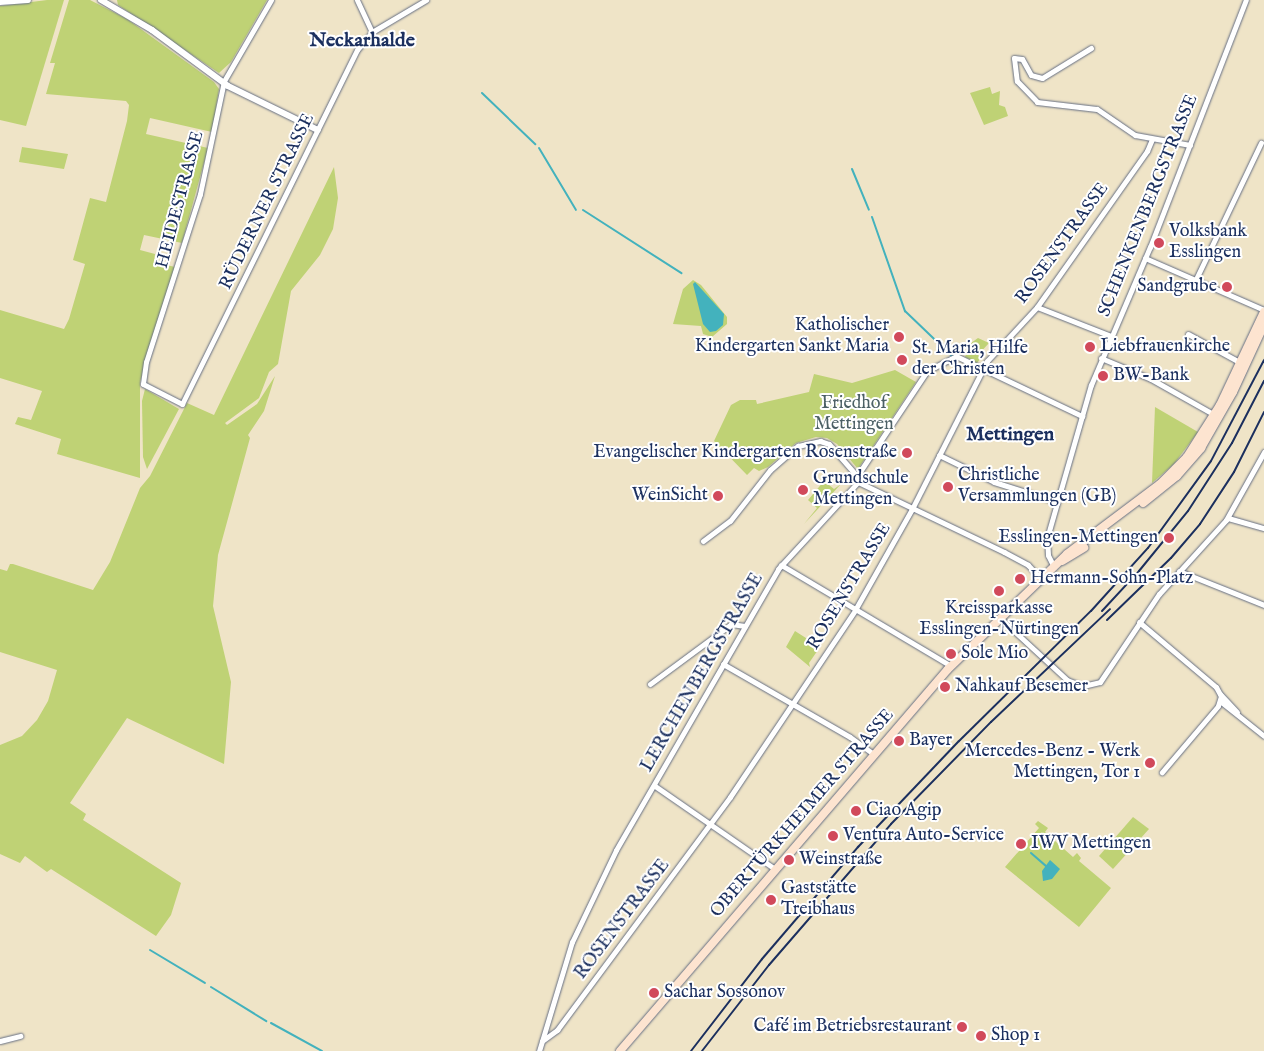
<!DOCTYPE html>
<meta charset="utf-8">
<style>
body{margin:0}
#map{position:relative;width:1264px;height:1051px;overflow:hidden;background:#efe4c7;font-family:"IM FELL English",serif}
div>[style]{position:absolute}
.green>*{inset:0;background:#bfd275}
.water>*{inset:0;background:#43b2bd}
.stream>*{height:2px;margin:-1px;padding:0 1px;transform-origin:1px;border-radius:1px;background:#43b2bd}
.roads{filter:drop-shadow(0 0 1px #656e83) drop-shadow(0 0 1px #656e83)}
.minor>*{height:5px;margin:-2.5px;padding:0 2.5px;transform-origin:2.5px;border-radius:2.5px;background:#fff}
.tertiary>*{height:6px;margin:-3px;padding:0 3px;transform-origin:3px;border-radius:3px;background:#fff}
.secondary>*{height:8px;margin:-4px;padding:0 4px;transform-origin:4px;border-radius:4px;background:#fde4d0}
.rail>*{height:2px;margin:-1px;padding:0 1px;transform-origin:1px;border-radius:1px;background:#1b2f5e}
.dots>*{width:14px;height:14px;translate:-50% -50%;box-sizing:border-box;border:2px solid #fff;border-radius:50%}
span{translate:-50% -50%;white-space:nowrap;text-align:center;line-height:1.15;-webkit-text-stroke:4px #fff;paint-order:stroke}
.street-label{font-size:18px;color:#1b2f5e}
.poi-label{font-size:18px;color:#1b2f5e}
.left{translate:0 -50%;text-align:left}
.right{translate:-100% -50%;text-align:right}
.park-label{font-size:18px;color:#4c6065}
.quarter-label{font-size:20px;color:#1b2f5e;font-weight:700}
</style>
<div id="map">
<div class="green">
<div style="clip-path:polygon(47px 0,64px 0,26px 126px,0 120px,0 6px)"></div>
<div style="clip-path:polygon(69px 0,90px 0,127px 19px,214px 82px,219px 89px,212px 132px,150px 118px,146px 134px,208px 148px,182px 243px,144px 235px,140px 250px,155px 254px,154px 262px,175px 267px,140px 382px,140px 478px,57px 454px,61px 439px,15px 424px,18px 417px,31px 420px,42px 391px,0 378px,0 310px,64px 329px,69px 319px,85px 264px,73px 260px,90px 198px,106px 202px,127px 121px,129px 105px,126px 101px,46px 94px,55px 63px,50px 63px)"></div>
<div style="clip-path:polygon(117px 0,267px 0,231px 62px,219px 73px,118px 5px)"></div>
<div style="clip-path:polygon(990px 87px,992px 94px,1000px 91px,999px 105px,1005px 107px,1008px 116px,984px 125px,970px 93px)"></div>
<div style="clip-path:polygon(22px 147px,68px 154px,64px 169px,19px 162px)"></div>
<div style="clip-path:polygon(334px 167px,338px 198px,333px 229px,320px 255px,291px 291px,278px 364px,269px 372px,259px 398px,225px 423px,227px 425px,257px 404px,275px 376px,264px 411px,248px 435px,250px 438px,218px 555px,213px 606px,231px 682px,224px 764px,127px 718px,70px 803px,86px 814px,83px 820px,181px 883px,171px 915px,156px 936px,51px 869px,47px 872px,25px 856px,20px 863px,0 854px,0 745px,22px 736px,37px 720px,48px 701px,57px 670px,0 652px,0 569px,7px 571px,10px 564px,13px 564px,93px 590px,110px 562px,140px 488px,150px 476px,187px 403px,214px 415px)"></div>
<div style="clip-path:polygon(693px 280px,701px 285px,727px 317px,727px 324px,712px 337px,703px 334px,701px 326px,673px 324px,683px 289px)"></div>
<div style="clip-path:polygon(978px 338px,989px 343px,978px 355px,981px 358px,977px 363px,965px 357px,971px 343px)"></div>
<div style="clip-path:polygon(895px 370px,916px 382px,858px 469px,837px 444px,827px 438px,816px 437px,796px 443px,768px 467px,759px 471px,754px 468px,747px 475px,714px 441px,731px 405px,740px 400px,756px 400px,757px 404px,809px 392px,814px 374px,852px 383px)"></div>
<div style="clip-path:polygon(145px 389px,179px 409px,147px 469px,143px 457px,142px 401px)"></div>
<div style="clip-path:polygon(1155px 407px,1198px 432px,1174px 464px,1152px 483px)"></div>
<div style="clip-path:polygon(824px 481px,834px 489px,841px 484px,804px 524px,817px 508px,808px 500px)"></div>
<div style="clip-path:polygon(795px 631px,820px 647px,809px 663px,810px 667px,786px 647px)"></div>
<div style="clip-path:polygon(1133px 817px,1149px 829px,1113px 869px,1099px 856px)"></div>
<div style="clip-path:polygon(1038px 821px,1048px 828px,1045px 832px,1073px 857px,1077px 853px,1081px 858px,1079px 861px,1111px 888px,1079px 927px,1005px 867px,1039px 828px,1035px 824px)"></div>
</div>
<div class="water">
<div style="clip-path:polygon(695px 282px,724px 314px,723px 325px,716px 331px,710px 332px,703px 324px,693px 284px)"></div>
<div style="clip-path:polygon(1050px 860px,1060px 869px,1052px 879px,1043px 881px,1042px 871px)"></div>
</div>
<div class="stream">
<div style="left:482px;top:93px;width:74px;rotate:43.9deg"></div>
<div style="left:539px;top:148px;width:72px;rotate:59.2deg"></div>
<div style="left:852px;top:169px;width:44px;rotate:67.5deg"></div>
<div style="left:583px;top:210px;width:117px;rotate:32.7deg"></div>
<div style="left:872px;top:217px;width:100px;rotate:70.7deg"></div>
<div style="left:905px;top:311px;width:65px;rotate:43.8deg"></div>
<div style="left:1031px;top:853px;width:20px;rotate:41deg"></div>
<div style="left:150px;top:950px;width:64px;rotate:31deg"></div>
<div style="left:211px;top:987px;width:65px;rotate:31.7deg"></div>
<div style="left:271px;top:1023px;width:58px;rotate:28.8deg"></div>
</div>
<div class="roads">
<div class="minor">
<div style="left:271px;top:0;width:94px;rotate:120.1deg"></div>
<div style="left:224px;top:81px;width:116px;rotate:102deg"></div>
<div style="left:200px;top:194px;width:176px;rotate:107.8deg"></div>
<div style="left:146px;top:362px;width:22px;rotate:98deg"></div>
<div style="left:143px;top:384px;width:44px;rotate:27.1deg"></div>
<div style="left:182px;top:404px;width:395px;rotate:-63.7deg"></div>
<div style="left:357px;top:50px;width:23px;rotate:-50deg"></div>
<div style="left:372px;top:32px;width:63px;rotate:-30.7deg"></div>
<div style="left:357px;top:0;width:35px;rotate:65deg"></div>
<div style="left:1091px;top:48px;width:57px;rotate:148.5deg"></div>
<div style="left:1042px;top:78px;width:11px;rotate:-165deg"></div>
<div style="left:1031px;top:75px;width:18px;rotate:-119deg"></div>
<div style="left:1022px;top:59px;width:8px;rotate:-173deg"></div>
<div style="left:1014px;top:58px;width:23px;rotate:83deg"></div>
<div style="left:1017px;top:81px;width:29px;rotate:46deg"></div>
<div style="left:1037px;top:102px;width:60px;rotate:6.7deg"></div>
<div style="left:1097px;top:109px;width:46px;rotate:34.4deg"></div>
<div style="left:1135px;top:135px;width:56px;rotate:10.3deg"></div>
<div style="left:1145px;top:258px;width:130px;rotate:23.6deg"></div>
<div style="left:1196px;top:279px;width:151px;rotate:-64.5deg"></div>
<div style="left:1037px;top:307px;width:79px;rotate:21.4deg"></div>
<div style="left:1188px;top:334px;width:60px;rotate:28.7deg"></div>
<div style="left:1101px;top:358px;width:54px;rotate:22.8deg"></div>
<div style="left:1151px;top:379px;width:73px;rotate:29.4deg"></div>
<div style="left:939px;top:455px;width:61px;rotate:26.1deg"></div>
<div style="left:994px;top:482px;width:66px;rotate:17.6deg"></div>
<div style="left:858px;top:482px;width:6px;rotate:-99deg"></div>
<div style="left:857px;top:476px;width:126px;rotate:-56.3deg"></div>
<div style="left:927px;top:371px;width:33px;rotate:-27deg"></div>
<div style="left:956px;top:356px;width:140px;rotate:25.5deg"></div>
<div style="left:858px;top:482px;width:162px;rotate:25.6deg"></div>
<div style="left:1004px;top:552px;width:27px;rotate:28deg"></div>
<div style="left:1028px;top:565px;width:19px;rotate:47deg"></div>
<div style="left:1228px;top:518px;width:37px;rotate:16deg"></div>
<div style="left:703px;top:541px;width:34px;rotate:-37deg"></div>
<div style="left:730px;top:521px;width:65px;rotate:-51.9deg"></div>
<div style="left:770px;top:470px;width:37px;rotate:-41deg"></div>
<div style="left:798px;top:446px;width:23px;rotate:-13deg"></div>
<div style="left:820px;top:441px;width:9px;rotate:18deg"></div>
<div style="left:829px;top:444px;width:43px;rotate:48.8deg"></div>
<div style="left:781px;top:565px;width:198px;rotate:30.7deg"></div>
<div style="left:1054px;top:567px;width:13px;rotate:-117deg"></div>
<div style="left:1048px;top:555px;width:17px;rotate:-93deg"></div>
<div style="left:1047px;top:538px;width:159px;rotate:-74deg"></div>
<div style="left:1091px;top:385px;width:150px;rotate:-66.9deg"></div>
<div style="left:1150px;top:247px;width:265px;rotate:-68.8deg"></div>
<div style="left:1179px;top:571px;width:92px;rotate:21.8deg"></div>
<div style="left:1001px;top:619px;width:90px;rotate:42.7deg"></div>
<div style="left:1067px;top:680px;width:17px;rotate:21deg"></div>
<div style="left:1083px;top:686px;width:17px;rotate:-13deg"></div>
<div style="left:1100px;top:682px;width:106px;rotate:-56.2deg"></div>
<div style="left:1159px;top:594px;width:100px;rotate:-47.8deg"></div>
<div style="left:1226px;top:520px;width:78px;rotate:-60.8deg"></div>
<div style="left:1139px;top:622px;width:101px;rotate:40.2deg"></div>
<div style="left:1216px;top:687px;width:10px;rotate:61deg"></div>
<div style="left:1221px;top:696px;width:10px;rotate:107deg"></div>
<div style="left:1218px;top:706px;width:87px;rotate:130.3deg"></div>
<div style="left:723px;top:664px;width:146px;rotate:29.9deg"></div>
<div style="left:850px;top:737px;width:29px;rotate:36deg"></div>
<div style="left:650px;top:684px;width:101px;rotate:-36.5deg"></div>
<div style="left:731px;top:624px;width:14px;rotate:8deg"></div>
<div style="left:1220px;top:694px;width:25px;rotate:47deg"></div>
<div style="left:1220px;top:701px;width:56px;rotate:38.5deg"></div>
<div style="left:655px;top:786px;width:146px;rotate:34.7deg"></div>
<div style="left:0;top:1041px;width:21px;rotate:-14deg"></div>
<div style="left:542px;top:1041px;width:19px;rotate:-36deg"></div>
<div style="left:557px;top:1030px;width:290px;rotate:-53.4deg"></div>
<div style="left:730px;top:797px;width:225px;rotate:-56.2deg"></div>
<div style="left:855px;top:610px;width:116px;rotate:-60.6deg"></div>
<div style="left:912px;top:509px;width:166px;rotate:-63.1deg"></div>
<div style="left:987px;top:361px;width:74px;rotate:-47.2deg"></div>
<div style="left:1037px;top:307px;width:191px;rotate:-54.8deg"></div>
<div style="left:1147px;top:151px;width:13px;rotate:-67deg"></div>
<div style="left:539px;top:1051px;width:114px;rotate:-73.2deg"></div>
<div style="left:572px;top:942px;width:102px;rotate:-64.4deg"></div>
<div style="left:616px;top:850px;width:324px;rotate:-60deg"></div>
<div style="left:778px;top:569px;width:118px;rotate:-47.4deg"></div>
</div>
<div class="tertiary">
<div style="left:101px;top:0;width:59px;rotate:30.5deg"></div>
<div style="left:152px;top:30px;width:94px;rotate:36.4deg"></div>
<div style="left:228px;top:86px;width:100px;rotate:26.1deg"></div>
<div style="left:0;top:2px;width:28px;rotate:-4deg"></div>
</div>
<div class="secondary">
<div style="left:1143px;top:503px;width:43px;rotate:-38.5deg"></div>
<div style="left:1177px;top:476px;width:37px;rotate:-49deg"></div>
<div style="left:1201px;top:448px;width:64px;rotate:-60.3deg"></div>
<div style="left:1233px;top:392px;width:74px;rotate:-65.2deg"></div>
<div style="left:1062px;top:561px;width:26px;rotate:-31deg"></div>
<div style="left:620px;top:1051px;width:503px;rotate:-49.35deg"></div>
<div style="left:948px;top:669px;width:165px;rotate:-44deg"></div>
<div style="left:1067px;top:554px;width:116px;rotate:-37deg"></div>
<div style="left:1160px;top:484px;width:38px;rotate:-45deg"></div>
<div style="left:1187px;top:457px;width:62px;rotate:-57.6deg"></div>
<div style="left:1220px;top:405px;width:103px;rotate:-64.7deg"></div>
</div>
</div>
<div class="rail">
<div style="left:1102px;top:611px;width:54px;rotate:-47.2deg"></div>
<div style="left:1139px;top:571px;width:77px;rotate:-50.8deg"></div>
<div style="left:1188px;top:511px;width:81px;rotate:-57.1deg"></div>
<div style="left:1232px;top:443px;width:70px;rotate:-62.7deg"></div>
<div style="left:1107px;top:620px;width:89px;rotate:-44.1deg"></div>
<div style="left:1171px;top:558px;width:45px;rotate:-49.5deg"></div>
<div style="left:1200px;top:524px;width:62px;rotate:-56.8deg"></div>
<div style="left:1234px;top:472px;width:67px;rotate:-63.4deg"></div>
<div style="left:691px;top:1051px;width:116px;rotate:-52.3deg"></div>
<div style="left:762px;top:959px;width:148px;rotate:-49.4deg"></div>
<div style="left:858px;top:847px;width:146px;rotate:-46.4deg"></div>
<div style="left:959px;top:741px;width:185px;rotate:-44.6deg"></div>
<div style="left:1091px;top:611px;width:85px;rotate:-47.9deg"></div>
<div style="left:1148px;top:548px;width:107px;rotate:-54.1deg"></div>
<div style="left:1211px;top:461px;width:114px;rotate:-62.3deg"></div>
<div style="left:702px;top:1051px;width:109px;rotate:-52.1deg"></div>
<div style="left:769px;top:965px;width:186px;rotate:-49.1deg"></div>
<div style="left:891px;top:824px;width:143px;rotate:-45.6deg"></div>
<div style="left:991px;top:722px;width:164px;rotate:-43.5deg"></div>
</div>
<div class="dots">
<div style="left:1159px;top:243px;background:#d1495b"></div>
<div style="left:1227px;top:287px;background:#d1495b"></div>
<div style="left:899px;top:337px;background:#d1495b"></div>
<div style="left:1090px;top:347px;background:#d1495b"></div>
<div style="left:902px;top:360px;background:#d1495b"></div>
<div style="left:1103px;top:376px;background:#d1495b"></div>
<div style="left:907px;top:453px;background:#d1495b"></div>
<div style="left:948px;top:487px;background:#d1495b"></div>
<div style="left:803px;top:490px;background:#d1495b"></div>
<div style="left:718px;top:496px;background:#d1495b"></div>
<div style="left:1169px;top:538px;background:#d1495b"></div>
<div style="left:1020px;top:579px;background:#d1495b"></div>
<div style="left:999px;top:591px;background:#d1495b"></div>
<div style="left:951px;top:654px;background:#d1495b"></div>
<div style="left:945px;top:687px;background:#d1495b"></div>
<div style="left:899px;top:741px;background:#d1495b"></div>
<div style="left:1150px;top:763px;background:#d1495b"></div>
<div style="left:856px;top:811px;background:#d1495b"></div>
<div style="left:833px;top:836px;background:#d1495b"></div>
<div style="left:1021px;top:844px;background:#d1495b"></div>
<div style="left:789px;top:860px;background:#d1495b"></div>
<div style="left:771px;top:900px;background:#d1495b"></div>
<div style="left:654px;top:993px;background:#d1495b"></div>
<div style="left:962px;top:1027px;background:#d1495b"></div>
<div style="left:981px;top:1036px;background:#d1495b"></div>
</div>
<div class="street-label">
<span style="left:181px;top:200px;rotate:-75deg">HEIDESTRASSE</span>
<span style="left:268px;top:202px;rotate:-64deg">RÜDERNER STRASSE</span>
<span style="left:1149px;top:206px;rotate:-68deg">SCHENKENBERGSTRASSE</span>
<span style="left:1063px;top:244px;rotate:-54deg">ROSENSTRASSE</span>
<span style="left:850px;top:587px;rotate:-59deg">ROSENSTRASSE</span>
<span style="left:703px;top:673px;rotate:-60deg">LERCHENBERGSTRASSE</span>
<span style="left:803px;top:814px;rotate:-49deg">OBERTÜRKHEIMER STRASSE</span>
<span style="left:623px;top:920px;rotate:-53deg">ROSENSTRASSE</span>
</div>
<div class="poi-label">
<span class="left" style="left:1169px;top:243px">Volksbank<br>Esslingen</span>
<span class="right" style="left:1217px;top:287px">Sandgrube</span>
<span class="right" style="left:889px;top:337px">Katholischer<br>Kindergarten Sankt Maria</span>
<span class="left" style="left:1100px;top:347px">Liebfrauenkirche</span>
<span class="left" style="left:912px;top:360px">St. Maria, Hilfe<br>der Christen</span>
<span class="left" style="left:1113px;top:376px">BW-Bank</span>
<span class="right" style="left:897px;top:453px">Evangelischer Kindergarten Rosenstraße</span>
<span class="left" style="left:958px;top:487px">Christliche<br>Versammlungen (GB)</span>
<span class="left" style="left:813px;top:490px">Grundschule<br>Mettingen</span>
<span class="right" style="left:708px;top:496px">WeinSicht</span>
<span class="right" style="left:1158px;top:538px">Esslingen-Mettingen</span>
<span class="left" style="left:1030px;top:579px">Hermann-Sohn-Platz</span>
<span style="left:999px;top:620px">Kreissparkasse<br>Esslingen-Nürtingen</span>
<span class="left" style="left:961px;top:654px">Sole Mio</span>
<span class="left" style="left:955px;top:687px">Nahkauf Besemer</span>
<span class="left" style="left:909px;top:741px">Bayer</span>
<span class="right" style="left:1140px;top:763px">Mercedes-Benz - Werk<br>Mettingen, Tor 1</span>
<span class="left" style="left:866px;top:811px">Ciao Agip</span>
<span class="left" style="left:843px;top:836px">Ventura Auto-Service</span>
<span class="left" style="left:1031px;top:844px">IWV Mettingen</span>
<span class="left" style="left:799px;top:860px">Weinstraße</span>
<span class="left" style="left:781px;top:900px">Gaststätte<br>Treibhaus</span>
<span class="left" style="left:664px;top:993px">Sachar Sossonov</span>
<span class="right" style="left:952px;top:1027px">Café im Betriebsrestaurant</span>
<span class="left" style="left:991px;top:1036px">Shop 1</span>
</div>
<div class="park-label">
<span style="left:854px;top:415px">Friedhof<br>Mettingen</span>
</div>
<div class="quarter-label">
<span style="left:362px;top:40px">Neckarhalde</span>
<span style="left:1010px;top:434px">Mettingen</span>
</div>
</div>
